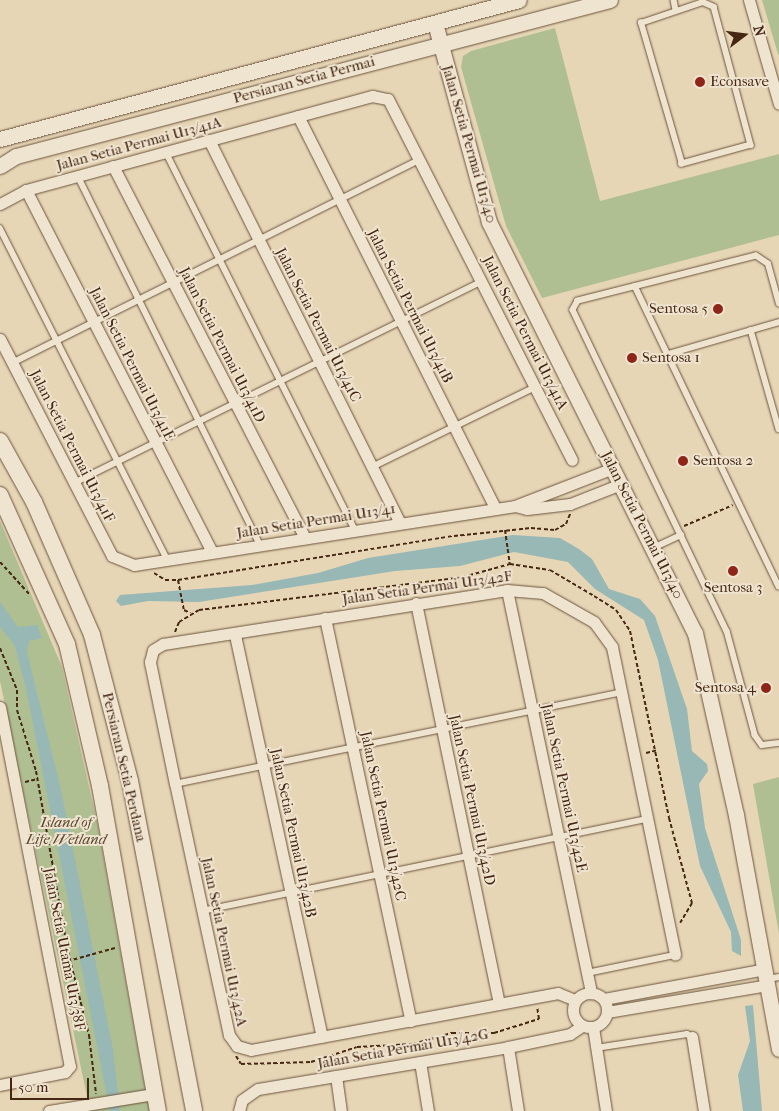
<!DOCTYPE html>
<style>
body{margin:0}
#map{position:relative;width:779px;height:1111px;overflow:hidden;background:#e6d6b6;font-family:"IM FELL French Canon",serif}
div>[style]{position:absolute}
.green>*{inset:0;background:#b0bf92}
.water>*{inset:0;background:#97b8b4}
.path>*{height:2px;margin-top:-1px;transform-origin:0;background:repeating-linear-gradient(90deg,#452713 0 4px,transparent 0 6.5px)}
.roads{filter:drop-shadow(0 0 1px #6d533c) drop-shadow(0 0 1px #6d533c)}
.service>*{height:5.5px;margin:-2.75px;padding:0 2.75px;transform-origin:2.75px;border-radius:2.75px;background:#efe4d0}
.minor>*{height:11px;margin:-5.5px;padding:0 5.5px;transform-origin:5.5px;border-radius:5.5px;background:#efe4d0}
.minor>.ring{margin:-5.5px;padding:0;box-sizing:content-box;background:none;border:11px solid #efe4d0;border-radius:50%}
.tertiary>*{height:15px;margin:-7.5px;padding:0 7.5px;transform-origin:7.5px;border-radius:7.5px;background:#efe4d0}
.secondary>*{height:16px;margin:-8px;padding:0 8px;transform-origin:8px;border-radius:8px;background:#efe4d0}
.dots>*{width:14px;height:14px;translate:-50% -50%;box-sizing:border-box;border:2px solid #efe4d0;border-radius:50%}
span{translate:-50% -50%;white-space:nowrap;text-align:center;line-height:1.15;-webkit-text-stroke:4px #efe4d0;paint-order:stroke}
.street-label{font-size:15px;color:#452713}
.poi-label{font-size:15px;color:#452713}
.left{translate:0 -50%;text-align:left}
.right{translate:-100% -50%;text-align:right}
.park-label{font-size:15px;color:#5a452c;font-style:italic}
.north{position:absolute;left:719px;top:10px;width:50px;height:50px;-webkit-text-stroke:4px #efe4d0;paint-order:stroke;rotate:75deg;font-size:14px;font-weight:700;line-height:20px;text-align:center;color:#452713}
.north::after{content:'';display:block;margin:auto;width:18px;height:22px;background:#452713;clip-path:polygon(50% 0,100% 100%,50% 72%,0 100%)}
.scale{position:absolute;left:10px;top:1078px;width:79px;height:22px;box-sizing:border-box;border:2px solid #452713;border-top:0;padding-left:6px;font-size:15px;line-height:18px;white-space:nowrap;color:#452713;-webkit-text-stroke:4px #efe4d0;paint-order:stroke}
</style>
<div id="map">
<div class="green">
<div style="clip-path:polygon(762px 0,779px 0,779px 55px,778px 54px)"></div>
<div style="clip-path:polygon(555px 28px,600px 201px,779px 154px,779px 235px,542px 298px,506px 226px,461px 67px,463px 56px,471px 51px)"></div>
<div style="clip-path:polygon(0 521px,62px 667px,97px 822px,149px 1111px,90px 1111px,0 681px)"></div>
<div style="clip-path:polygon(779px 777px,779px 934px,753px 784px)"></div>
</div>
<div class="water">
<div style="clip-path:polygon(513px 535px,560px 538px,579px 549px,592px 559px,609px 589px,640px 599px,655px 616px,687px 709px,692px 751px,707px 764px,708px 771px,699px 784px,705px 828px,741px 940px,741px 956px,732px 951px,731px 932px,700px 866px,658px 660px,644px 620px,595px 589px,568px 562px,514px 552px,460px 566px,395px 571px,199px 602px,148px 601px,121px 606px,116px 601px,120px 595px,252px 585px,318px 573px,368px 558px)"></div>
<div style="clip-path:polygon(0 602px,18px 627px,37px 625px,42px 638px,29px 641px,27px 652px,60px 785px,113px 1049px,120px 1111px,110px 1111px,25px 684px,15px 646px,0 627px)"></div>
<div style="clip-path:polygon(753px 1005px,762px 1111px,743px 1111px,738px 1075px,750px 1041px,745px 1006px)"></div>
</div>
<div class="path">
<div style="left:684px;top:526px;width:53px;rotate:-23.2deg"></div>
<div style="left:505px;top:530px;width:34px;rotate:82deg"></div>
<div style="left:0;top:562px;width:45px;rotate:47.7deg"></div>
<div style="left:154px;top:573px;width:13px;rotate:32deg"></div>
<div style="left:165px;top:580px;width:13px"></div>
<div style="left:178px;top:580px;width:279px;rotate:-9.1deg"></div>
<div style="left:454px;top:536px;width:77px;rotate:-5.9deg"></div>
<div style="left:531px;top:528px;width:24px;rotate:5deg"></div>
<div style="left:555px;top:530px;width:13px;rotate:-29deg"></div>
<div style="left:566px;top:524px;width:11px;rotate:-68deg"></div>
<div style="left:178px;top:580px;width:31px;rotate:79deg"></div>
<div style="left:184px;top:610px;width:7px;rotate:27deg"></div>
<div style="left:175px;top:632px;width:11px;rotate:-68deg"></div>
<div style="left:179px;top:622px;width:23px;rotate:-31deg"></div>
<div style="left:199px;top:610px;width:266px;rotate:-7.1deg"></div>
<div style="left:463px;top:577px;width:49px;rotate:-15.5deg"></div>
<div style="left:510px;top:564px;width:40px;rotate:8.5deg"></div>
<div style="left:550px;top:570px;width:51px;rotate:30.6deg"></div>
<div style="left:594px;top:596px;width:26px;rotate:32deg"></div>
<div style="left:616px;top:610px;width:25px;rotate:56deg"></div>
<div style="left:630px;top:631px;width:191px;rotate:78.2deg"></div>
<div style="left:669px;top:818px;width:88px;rotate:74.9deg"></div>
<div style="left:692px;top:903px;width:23px;rotate:121deg"></div>
<div style="left:0;top:648px;width:45px;rotate:68deg"></div>
<div style="left:17px;top:690px;width:20px;rotate:90deg"></div>
<div style="left:17px;top:710px;width:64px;rotate:72.7deg"></div>
<div style="left:36px;top:771px;width:184px;rotate:80deg"></div>
<div style="left:68px;top:952px;width:86px;rotate:75.8deg"></div>
<div style="left:89px;top:1035px;width:59px;rotate:83.2deg"></div>
<div style="left:646px;top:753px;width:12px;rotate:-14deg"></div>
<div style="left:25px;top:782px;width:13px;rotate:-13deg"></div>
<div style="left:61px;top:963px;width:56px;rotate:-15.5deg"></div>
<div style="left:236px;top:1056px;width:9px;rotate:58deg"></div>
<div style="left:241px;top:1064px;width:70px;rotate:-1.6deg"></div>
<div style="left:311px;top:1062px;width:48px;rotate:-18.1deg"></div>
<div style="left:357px;top:1047px;width:56px;rotate:-3.1deg"></div>
<div style="left:413px;top:1044px;width:41px;rotate:-15.8deg"></div>
<div style="left:452px;top:1033px;width:42px"></div>
<div style="left:494px;top:1033px;width:47px;rotate:-17.3deg"></div>
<div style="left:539px;top:1019px;width:12px;rotate:-99deg"></div>
</div>
<div class="roads">
<div class="service">
<div style="left:674px;top:0;width:10px;rotate:79deg"></div>
<div style="left:703px;top:2px;width:12px;rotate:24deg"></div>
<div style="left:714px;top:7px;width:143px;rotate:75deg"></div>
<div style="left:751px;top:145px;width:72px;rotate:164.6deg"></div>
<div style="left:682px;top:164px;width:147px;rotate:-106.2deg"></div>
<div style="left:641px;top:23px;width:65px;rotate:-18.7deg"></div>
<div style="left:166px;top:152px;width:423px;rotate:63.4deg"></div>
<div style="left:78px;top:176px;width:411px;rotate:63.7deg"></div>
<div style="left:0;top:228px;width:372px;rotate:63.2deg"></div>
<div style="left:635px;top:286px;width:333px;rotate:64.4deg"></div>
<div style="left:779px;top:304px;width:41px;rotate:-105.4deg"></div>
<div style="left:768px;top:264px;width:14px;rotate:-146deg"></div>
<div style="left:756px;top:256px;width:184px;rotate:165.8deg"></div>
<div style="left:578px;top:301px;width:10px;rotate:119deg"></div>
<div style="left:573px;top:310px;width:356px;rotate:64.4deg"></div>
<div style="left:727px;top:631px;width:108px;rotate:74.9deg"></div>
<div style="left:755px;top:735px;width:12px;rotate:55deg"></div>
<div style="left:762px;top:745px;width:17px;rotate:-7deg"></div>
<div style="left:751px;top:330px;width:103px;rotate:74.2deg"></div>
<div style="left:669px;top:354px;width:115px;rotate:-16.2deg"></div>
<div style="left:12px;top:363px;width:456px;rotate:-26.5deg"></div>
<div style="left:372px;top:467px;width:182px;rotate:-26.1deg"></div>
<div style="left:74px;top:483px;width:455px;rotate:-26.3deg"></div>
<div style="left:653px;top:548px;width:31px;rotate:-25deg"></div>
<div style="left:175px;top:784px;width:456px;rotate:-11.6deg"></div>
<div style="left:202px;top:911px;width:455px;rotate:-11.7deg"></div>
<div style="left:587px;top:973px;width:90px;rotate:-11.6deg"></div>
<div style="left:768px;top:979px;width:11px;rotate:-10deg"></div>
<div style="left:596px;top:1048px;width:92px;rotate:-8.7deg"></div>
<div style="left:687px;top:1034px;width:6px;rotate:31deg"></div>
</div>
<div class="minor">
<div style="left:749px;top:0;width:108px;rotate:73.9deg"></div>
<div style="left:298px;top:116px;width:440px;rotate:63.3deg"></div>
<div style="left:209px;top:140px;width:428px;rotate:63.5deg"></div>
<div style="left:113px;top:166px;width:419px;rotate:62.7deg"></div>
<div style="left:26px;top:190px;width:407px;rotate:62.8deg"></div>
<div style="left:0;top:204px;width:30px;rotate:-28deg"></div>
<div style="left:26px;top:190px;width:359px;rotate:-15.2deg"></div>
<div style="left:372px;top:96px;width:16px;rotate:11deg"></div>
<div style="left:388px;top:99px;width:405px;rotate:63deg"></div>
<div style="left:0;top:339px;width:244px;rotate:62.7deg"></div>
<div style="left:112px;top:556px;width:24px;rotate:22deg"></div>
<div style="left:134px;top:565px;width:386px;rotate:-8.8deg"></div>
<div style="left:515px;top:506px;width:105px;rotate:-21.2deg"></div>
<div style="left:515px;top:506px;width:12px;rotate:14deg"></div>
<div style="left:527px;top:509px;width:43px;rotate:-6.6deg"></div>
<div style="left:570px;top:504px;width:55px;rotate:-21.4deg"></div>
<div style="left:507px;top:590px;width:412px;rotate:78.2deg"></div>
<div style="left:416px;top:603px;width:409px;rotate:78.3deg"></div>
<div style="left:325px;top:618px;width:412px;rotate:78deg"></div>
<div style="left:235px;top:635px;width:411px;rotate:77.8deg"></div>
<div style="left:0;top:707px;width:366px;rotate:79deg"></div>
<div style="left:70px;top:1066px;width:8px;rotate:130deg"></div>
<div style="left:65px;top:1072px;width:66px;rotate:168.7deg"></div>
<div class="ring" style="left:573px;top:993px;width:23px;height:23px"></div>
<div style="left:604px;top:999px;width:165px;rotate:-10.5deg"></div>
<div style="left:575px;top:1000px;width:18px;rotate:-158deg"></div>
<div style="left:558px;top:993px;width:312px;rotate:169.5deg"></div>
<div style="left:251px;top:1050px;width:15px;rotate:-164deg"></div>
<div style="left:237px;top:1046px;width:14px;rotate:-126deg"></div>
<div style="left:229px;top:1035px;width:257px;rotate:-102.1deg"></div>
<div style="left:175px;top:784px;width:125px;rotate:-101.6deg"></div>
<div style="left:150px;top:662px;width:12px;rotate:-76deg"></div>
<div style="left:153px;top:650px;width:12px;rotate:-31deg"></div>
<div style="left:163px;top:644px;width:348px;rotate:-8.9deg"></div>
<div style="left:507px;top:590px;width:36px;rotate:5deg"></div>
<div style="left:543px;top:593px;width:59px;rotate:29.6deg"></div>
<div style="left:594px;top:622px;width:31px;rotate:54deg"></div>
<div style="left:612px;top:647px;width:314px;rotate:78.4deg"></div>
<div style="left:607px;top:1012px;width:164px;rotate:-9.5deg"></div>
<div style="left:593px;top:1027px;width:85px;rotate:81.2deg"></div>
<div style="left:692px;top:1037px;width:75px;rotate:80.8deg"></div>
<div style="left:508px;top:1047px;width:65px;rotate:81.1deg"></div>
<div style="left:420px;top:1062px;width:50px;rotate:80.7deg"></div>
<div style="left:336px;top:1076px;width:35px;rotate:82deg"></div>
<div style="left:49px;top:1111px;width:106px;rotate:-9.2deg"></div>
<div style="left:239px;top:1111px;width:11px;rotate:-75deg"></div>
<div style="left:242px;top:1100px;width:19px;rotate:-35deg"></div>
<div style="left:258px;top:1089px;width:254px;rotate:-9.5deg"></div>
<div style="left:508px;top:1047px;width:63px;rotate:-11.8deg"></div>
<div style="left:570px;top:1034px;width:14px;rotate:-34deg"></div>
</div>
<div class="tertiary">
<div style="left:435px;top:23px;width:206px;rotate:74.8deg"></div>
<div style="left:489px;top:222px;width:460px;rotate:63.4deg"></div>
<div style="left:695px;top:633px;width:187px;rotate:77.3deg"></div>
<div style="left:736px;top:815px;width:238px;rotate:79.6deg"></div>
<div style="left:0;top:139px;width:537px;rotate:-14.99deg"></div>
<div style="left:0;top:166px;width:19px;rotate:-32deg"></div>
<div style="left:16px;top:156px;width:614px;rotate:-14.72deg"></div>
</div>
<div class="secondary">
<div style="left:0;top:441px;width:70px;rotate:60.9deg"></div>
<div style="left:34px;top:502px;width:145px;rotate:66.4deg"></div>
<div style="left:92px;top:635px;width:151px;rotate:75.4deg"></div>
<div style="left:130px;top:781px;width:336px;rotate:79deg"></div>
<div style="left:0;top:495px;width:163px;rotate:65.8deg"></div>
<div style="left:67px;top:644px;width:146px;rotate:76.9deg"></div>
<div style="left:100px;top:786px;width:330px;rotate:79.9deg"></div>
</div>
</div>
<div class="dots">
<div style="left:700px;top:82px;background:#8f2418"></div>
<div style="left:718px;top:309px;background:#8f2418"></div>
<div style="left:632px;top:358px;background:#8f2418"></div>
<div style="left:683px;top:461px;background:#8f2418"></div>
<div style="left:733px;top:571px;background:#8f2418"></div>
<div style="left:766px;top:688px;background:#8f2418"></div>
</div>
<div class="street-label">
<span style="left:304px;top:80px;rotate:-15deg">Persiaran Setia Permai</span>
<span style="left:139px;top:144px;rotate:-15deg">Jalan Setia Permai U13/41A</span>
<span style="left:469px;top:144px;rotate:74deg">Jalan Setia Permai U13/40</span>
<span style="left:410px;top:306px;rotate:63deg">Jalan Setia Permai U13/41B</span>
<span style="left:318px;top:325px;rotate:63deg">Jalan Setia Permai U13/41C</span>
<span style="left:525px;top:333px;rotate:63deg">Jalan Setia Permai U13/41A</span>
<span style="left:222px;top:345px;rotate:63deg">Jalan Setia Permai U13/41D</span>
<span style="left:132px;top:364px;rotate:63deg">Jalan Setia Permai U13/41E</span>
<span style="left:72px;top:446px;rotate:63deg">Jalan Setia Permai U13/41F</span>
<span style="left:316px;top:521px;rotate:-9deg">Jalan Setia Permai U13/41</span>
<span style="left:642px;top:525px;rotate:63deg">Jalan Setia Permai U13/40</span>
<span style="left:427px;top:588px;rotate:-8deg">Jalan Setia Permai U13/42F</span>
<span style="left:124px;top:767px;rotate:77deg">Persiaran Setia Perdana</span>
<span style="left:564px;top:788px;rotate:78deg">Jalan Setia Permai U13/42E</span>
<span style="left:472px;top:800px;rotate:78deg">Jalan Setia Permai U13/42D</span>
<span style="left:383px;top:816px;rotate:78deg">Jalan Setia Permai U13/42C</span>
<span style="left:293px;top:833px;rotate:78deg">Jalan Setia Permai U13/42B</span>
<span style="left:224px;top:942px;rotate:78deg">Jalan Setia Permai U13/42A</span>
<span style="left:64px;top:949px;rotate:79deg">Jalan Setia Utama U13/38F</span>
<span style="left:403px;top:1049px;rotate:-10deg">Jalan Setia Permai U13/42G</span>
</div>
<div class="poi-label">
<span class="left" style="left:710px;top:82px">Econsave</span>
<span class="right" style="left:708px;top:309px">Sentosa 5</span>
<span class="left" style="left:642px;top:358px">Sentosa 1</span>
<span class="left" style="left:693px;top:461px">Sentosa 2</span>
<span style="left:733px;top:588px">Sentosa 3</span>
<span class="right" style="left:756px;top:688px">Sentosa 4</span>
</div>
<div class="park-label">
<span style="left:66px;top:831px">Island of<br>Life Wetland</span>
</div>
<div class="north">N</div>
<div class="scale">50 m</div>
</div>
